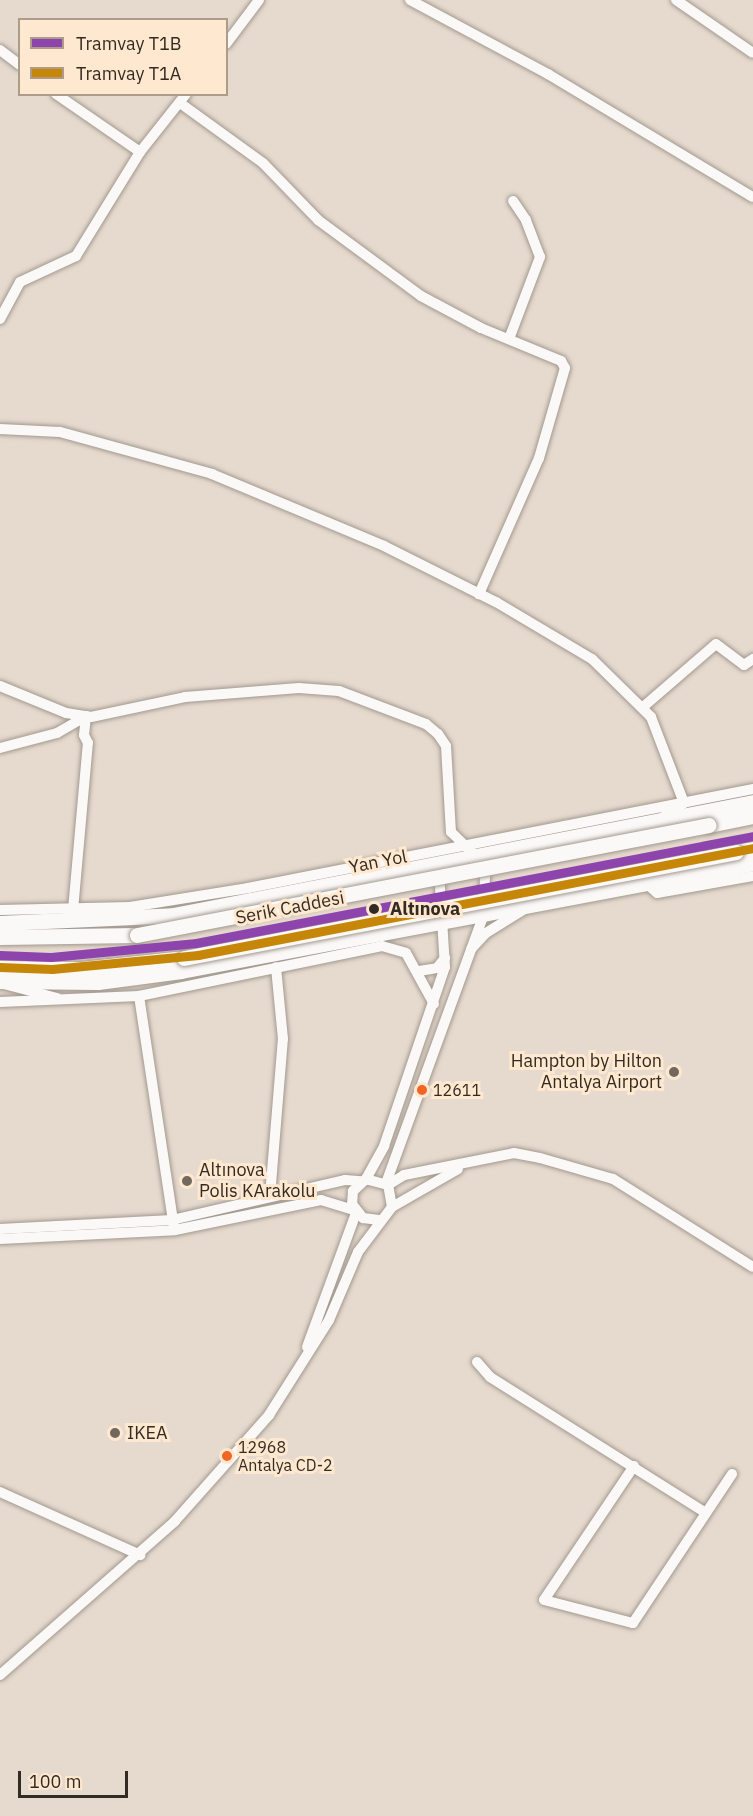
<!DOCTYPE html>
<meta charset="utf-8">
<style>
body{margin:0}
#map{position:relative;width:753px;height:1816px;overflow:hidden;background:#e6dace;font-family:"IBM Plex Sans",sans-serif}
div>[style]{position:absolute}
.roads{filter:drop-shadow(0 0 2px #a2998f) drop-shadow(0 0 2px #a2998f)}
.minor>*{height:10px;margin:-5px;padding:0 5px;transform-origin:5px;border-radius:5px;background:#fbf9f8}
.highway>*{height:15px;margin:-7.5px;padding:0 7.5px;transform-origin:7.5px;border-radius:7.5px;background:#fbf9f8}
.bridges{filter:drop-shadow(0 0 2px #a2998f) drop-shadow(0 0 2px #a2998f)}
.highway-bridge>*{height:15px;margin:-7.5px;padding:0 7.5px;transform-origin:7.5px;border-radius:7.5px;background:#fbf9f8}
.tram-1>*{height:9px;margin:-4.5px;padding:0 4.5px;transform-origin:4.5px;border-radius:4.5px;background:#8e44ad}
.tram-2>*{height:9px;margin:-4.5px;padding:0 4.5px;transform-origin:4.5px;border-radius:4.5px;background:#c68708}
.dots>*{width:16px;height:16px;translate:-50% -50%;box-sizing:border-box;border:3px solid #fee8cf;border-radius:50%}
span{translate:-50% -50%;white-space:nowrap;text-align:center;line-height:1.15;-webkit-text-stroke:6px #fee8cf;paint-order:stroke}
.bus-label{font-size:16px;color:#332a21}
.left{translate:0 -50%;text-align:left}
.street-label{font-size:18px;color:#332a21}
.stop-label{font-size:18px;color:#332a21;font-weight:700}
.poi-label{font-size:18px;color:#332a21}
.right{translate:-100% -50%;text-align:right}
.legend{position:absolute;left:18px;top:18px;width:210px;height:78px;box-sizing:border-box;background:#fee8cf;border:2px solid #ad9c89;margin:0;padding:8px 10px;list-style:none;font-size:18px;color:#332a21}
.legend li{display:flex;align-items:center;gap:12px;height:30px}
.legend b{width:30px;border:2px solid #ad9c89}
.scale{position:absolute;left:18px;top:1771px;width:110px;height:27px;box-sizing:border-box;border:3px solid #332a21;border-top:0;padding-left:8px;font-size:18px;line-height:21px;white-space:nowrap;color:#332a21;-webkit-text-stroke:4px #fee8cf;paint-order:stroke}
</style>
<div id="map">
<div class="roads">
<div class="minor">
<div style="left:410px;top:0;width:157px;rotate:28.2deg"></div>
<div style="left:548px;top:74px;width:239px;rotate:31deg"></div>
<div style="left:676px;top:0;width:93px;rotate:34.5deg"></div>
<div style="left:226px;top:44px;width:55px;rotate:-53.1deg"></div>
<div style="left:0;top:50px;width:25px;rotate:37deg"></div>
<div style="left:56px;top:94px;width:102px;rotate:34.6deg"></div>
<div style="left:180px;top:103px;width:102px;rotate:35.9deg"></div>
<div style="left:263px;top:163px;width:79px;rotate:46deg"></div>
<div style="left:318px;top:220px;width:128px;rotate:36.4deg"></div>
<div style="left:421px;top:296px;width:68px;rotate:28.1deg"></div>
<div style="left:481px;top:328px;width:87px;rotate:22.4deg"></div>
<div style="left:561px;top:361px;width:8px;rotate:60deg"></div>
<div style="left:565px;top:368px;width:94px;rotate:106.1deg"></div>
<div style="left:539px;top:458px;width:149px;rotate:113.8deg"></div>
<div style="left:0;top:319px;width:42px;rotate:-61.6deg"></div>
<div style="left:20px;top:282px;width:62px;rotate:-24.9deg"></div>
<div style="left:76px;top:256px;width:122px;rotate:-58.4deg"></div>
<div style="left:140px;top:152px;width:74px;rotate:-51.6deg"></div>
<div style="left:509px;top:339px;width:88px;rotate:-69.3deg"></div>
<div style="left:540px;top:257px;width:40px;rotate:-111deg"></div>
<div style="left:526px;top:220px;width:23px;rotate:-124deg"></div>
<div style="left:0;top:429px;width:60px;rotate:2.9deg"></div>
<div style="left:60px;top:432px;width:158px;rotate:15.4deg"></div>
<div style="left:212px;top:474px;width:186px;rotate:22.7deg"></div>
<div style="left:384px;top:546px;width:125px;rotate:26.6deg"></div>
<div style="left:496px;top:602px;width:112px;rotate:30.7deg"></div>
<div style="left:592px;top:659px;width:83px;rotate:44.5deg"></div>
<div style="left:651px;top:717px;width:92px;rotate:69deg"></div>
<div style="left:684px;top:803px;width:27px;rotate:146deg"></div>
<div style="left:0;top:686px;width:71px;rotate:22.2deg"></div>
<div style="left:66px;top:713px;width:25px;rotate:9deg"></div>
<div style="left:91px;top:717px;width:96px;rotate:-12deg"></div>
<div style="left:185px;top:697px;width:114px;rotate:-4.5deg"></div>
<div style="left:299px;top:688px;width:40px;rotate:4.3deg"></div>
<div style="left:339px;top:691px;width:93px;rotate:20.8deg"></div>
<div style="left:426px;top:724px;width:16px;rotate:40deg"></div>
<div style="left:438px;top:734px;width:14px;rotate:56deg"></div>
<div style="left:446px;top:746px;width:86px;rotate:86.7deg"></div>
<div style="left:451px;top:832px;width:36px;rotate:44deg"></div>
<div style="left:477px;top:857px;width:21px;rotate:67deg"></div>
<div style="left:485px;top:876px;width:38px;rotate:92deg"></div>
<div style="left:484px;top:914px;width:286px;rotate:110deg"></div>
<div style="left:643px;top:707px;width:96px;rotate:-40.8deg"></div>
<div style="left:716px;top:644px;width:35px;rotate:37deg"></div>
<div style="left:744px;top:665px;width:11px;rotate:-34deg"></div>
<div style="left:0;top:748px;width:59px;rotate:-14.7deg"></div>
<div style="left:57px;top:733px;width:34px;rotate:-30deg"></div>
<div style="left:646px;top:883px;width:15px;rotate:42deg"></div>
<div style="left:657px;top:893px;width:97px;rotate:-10deg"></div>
<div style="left:0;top:910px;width:130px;rotate:-1.3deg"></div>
<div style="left:130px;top:907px;width:120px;rotate:-9.1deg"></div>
<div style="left:248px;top:888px;width:515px;rotate:-11.09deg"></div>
<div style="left:73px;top:910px;width:168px;rotate:-84.9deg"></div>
<div style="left:88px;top:743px;width:9px;rotate:-117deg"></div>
<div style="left:84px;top:735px;width:19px;rotate:-84deg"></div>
<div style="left:471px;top:949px;width:22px;rotate:-47deg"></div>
<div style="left:486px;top:933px;width:44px;rotate:-31.9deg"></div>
<div style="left:419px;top:971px;width:18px;rotate:-9deg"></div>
<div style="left:437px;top:968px;width:13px;rotate:-51deg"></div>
<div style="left:0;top:983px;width:59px;rotate:14.7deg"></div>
<div style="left:139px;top:996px;width:234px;rotate:81.4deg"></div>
<div style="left:0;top:1002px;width:139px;rotate:-2.5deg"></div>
<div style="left:139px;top:996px;width:248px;rotate:-11.6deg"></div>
<div style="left:382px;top:946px;width:25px;rotate:16deg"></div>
<div style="left:406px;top:953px;width:58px;rotate:61.2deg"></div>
<div style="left:366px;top:1179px;width:38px;rotate:-61deg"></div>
<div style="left:384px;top:1146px;width:189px;rotate:-71.2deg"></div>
<div style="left:445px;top:967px;width:96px;rotate:-93.6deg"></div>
<div style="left:388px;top:1185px;width:19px;rotate:-32deg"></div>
<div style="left:404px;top:1175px;width:112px;rotate:-11.3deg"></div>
<div style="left:514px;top:1153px;width:26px;rotate:11deg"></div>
<div style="left:540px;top:1158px;width:76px;rotate:16deg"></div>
<div style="left:613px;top:1179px;width:165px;rotate:32.2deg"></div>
<div style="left:270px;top:1196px;width:158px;rotate:-85.3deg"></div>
<div style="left:283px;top:1039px;width:72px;rotate:-95.6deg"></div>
<div style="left:392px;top:1207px;width:76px;rotate:-29.9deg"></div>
<div style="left:0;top:1229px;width:172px;rotate:-3deg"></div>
<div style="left:172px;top:1220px;width:178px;rotate:-13deg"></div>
<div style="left:345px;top:1180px;width:16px;rotate:4deg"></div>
<div style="left:0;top:1239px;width:175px;rotate:-2.9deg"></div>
<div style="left:175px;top:1230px;width:149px;rotate:-11.6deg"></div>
<div style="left:321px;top:1200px;width:34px;rotate:17deg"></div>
<div style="left:307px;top:1347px;width:143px;rotate:-69.9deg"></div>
<div style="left:477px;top:1362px;width:20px;rotate:49deg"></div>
<div style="left:490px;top:1377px;width:255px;rotate:32.2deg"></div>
<div style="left:634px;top:1466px;width:161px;rotate:123.9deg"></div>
<div style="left:544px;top:1600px;width:92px;rotate:14.5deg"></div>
<div style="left:633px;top:1623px;width:179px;rotate:-56.4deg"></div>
<div style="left:0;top:1492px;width:154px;rotate:24.2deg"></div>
<div style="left:0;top:1675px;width:233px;rotate:-41.3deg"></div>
<div style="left:175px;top:1521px;width:142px;rotate:-48.4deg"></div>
<div style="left:269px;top:1415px;width:112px;rotate:-57.7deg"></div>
<div style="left:329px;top:1320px;width:74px;rotate:-66.9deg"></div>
<div style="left:358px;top:1252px;width:56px;rotate:-52.9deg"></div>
<div style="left:392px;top:1207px;width:22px;rotate:-100deg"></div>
<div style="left:388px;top:1185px;width:23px;rotate:-165deg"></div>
<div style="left:366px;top:1179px;width:18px;rotate:137deg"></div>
<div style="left:353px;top:1191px;width:13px;rotate:94deg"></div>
<div style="left:352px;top:1204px;width:18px;rotate:52deg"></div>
<div style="left:363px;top:1218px;width:16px;rotate:7deg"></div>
</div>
<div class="highway">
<div style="left:709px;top:825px;width:45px;rotate:-11.6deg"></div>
<div style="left:736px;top:852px;width:17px;rotate:-10deg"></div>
<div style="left:0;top:923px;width:173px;rotate:-2.6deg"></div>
<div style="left:173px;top:915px;width:591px;rotate:-11.02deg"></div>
<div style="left:0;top:937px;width:137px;rotate:-0.8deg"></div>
<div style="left:0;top:968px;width:81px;rotate:0.7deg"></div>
<div style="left:81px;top:969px;width:104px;rotate:-6.1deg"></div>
<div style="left:0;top:981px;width:98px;rotate:0.6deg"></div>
<div style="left:98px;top:982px;width:84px;rotate:-7.5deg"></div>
<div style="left:181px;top:971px;width:582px;rotate:-10.69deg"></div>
</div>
</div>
<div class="bridges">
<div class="highway-bridge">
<div style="left:137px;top:935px;width:582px;rotate:-10.89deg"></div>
<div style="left:184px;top:958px;width:562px;rotate:-10.87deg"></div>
</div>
</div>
<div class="tram-1">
<div style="left:0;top:955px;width:51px;rotate:2.2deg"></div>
<div style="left:51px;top:957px;width:146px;rotate:-5.5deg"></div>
<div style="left:196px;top:943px;width:567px;rotate:-10.87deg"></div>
</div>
<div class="tram-2">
<div style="left:0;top:967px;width:52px;rotate:2.2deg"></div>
<div style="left:52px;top:969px;width:147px;rotate:-5.5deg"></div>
<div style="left:198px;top:955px;width:565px;rotate:-10.91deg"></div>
</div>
<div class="dots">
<div style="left:374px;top:909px;background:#332a21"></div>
<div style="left:674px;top:1072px;background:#72685e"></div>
<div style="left:422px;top:1090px;background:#f26522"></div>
<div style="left:187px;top:1181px;background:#72685e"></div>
<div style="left:115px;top:1433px;background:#72685e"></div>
<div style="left:227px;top:1456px;background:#f26522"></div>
</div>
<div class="bus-label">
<span class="left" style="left:433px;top:1090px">12611</span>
<span class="left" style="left:238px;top:1456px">12968<br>Antalya CD-2</span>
</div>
<div class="street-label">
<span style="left:378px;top:862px;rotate:-11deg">Yan Yol</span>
<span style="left:290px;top:908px;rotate:-11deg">Serik Caddesi</span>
</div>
<div class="stop-label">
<span class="left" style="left:390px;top:909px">Altınova</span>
</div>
<div class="poi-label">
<span class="right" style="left:662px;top:1072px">Hampton by Hilton<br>Antalya Airport</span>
<span class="left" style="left:199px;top:1181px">Altınova<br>Polis KArakolu</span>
<span class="left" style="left:127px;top:1433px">IKEA</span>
</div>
<ul class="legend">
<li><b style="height:8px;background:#8e44ad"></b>Tramvay T1B</li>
<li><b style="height:8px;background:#c68708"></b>Tramvay T1A</li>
</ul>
<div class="scale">100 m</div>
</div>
